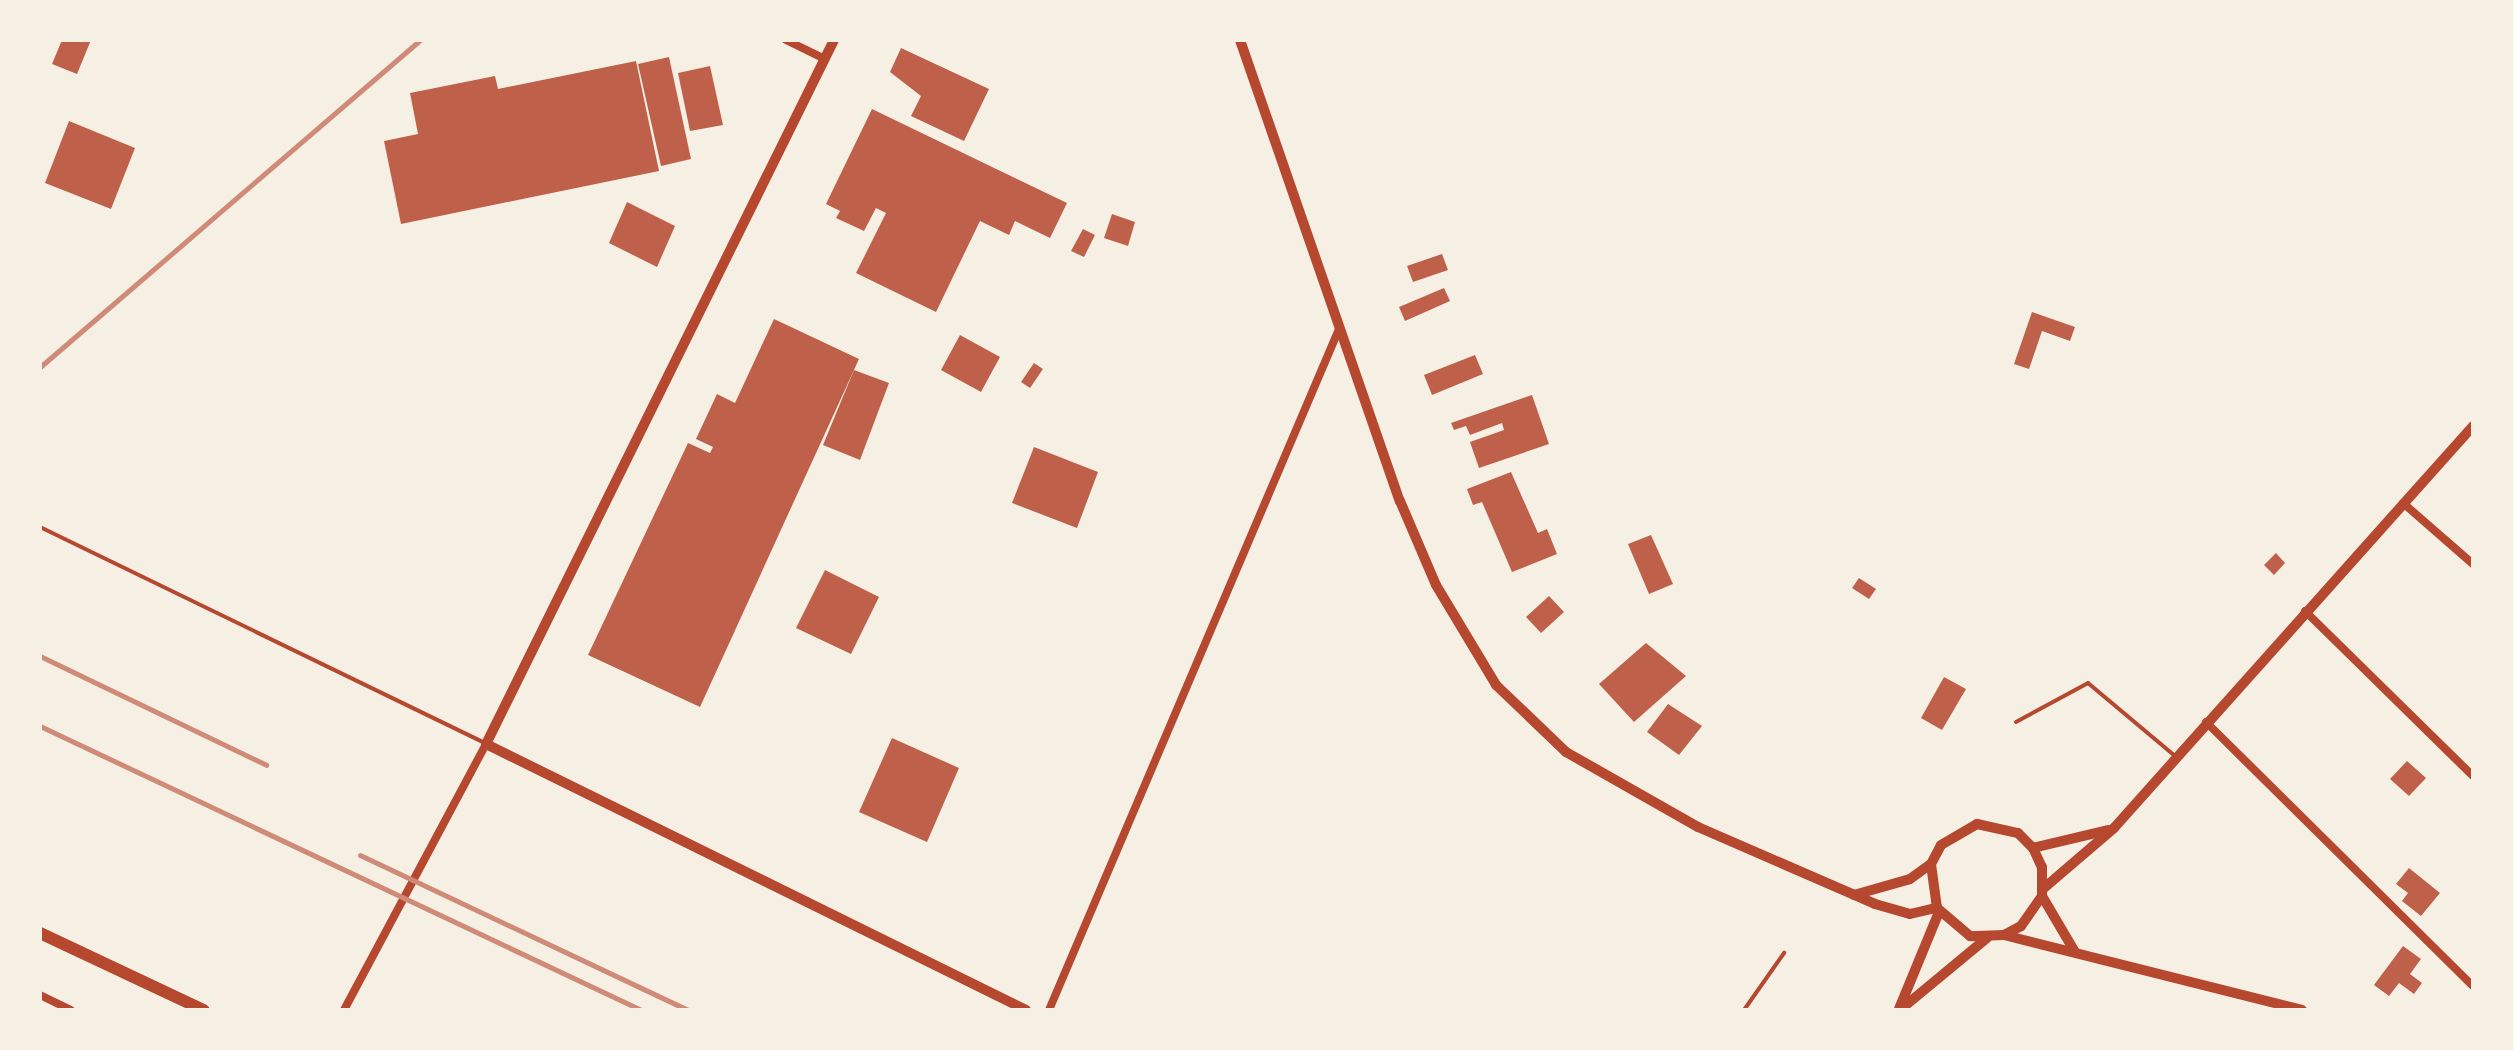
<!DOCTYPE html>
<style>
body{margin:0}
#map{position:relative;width:2513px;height:1050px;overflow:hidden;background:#f6efe4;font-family:"Alegreya Sans",sans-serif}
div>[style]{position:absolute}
.building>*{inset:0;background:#bf614a}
.service>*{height:4px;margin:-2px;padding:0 2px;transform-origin:2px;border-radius:2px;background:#b5482f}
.minor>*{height:8px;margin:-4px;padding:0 4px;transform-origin:4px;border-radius:4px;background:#b5482f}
.tertiary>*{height:10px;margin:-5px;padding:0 5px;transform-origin:5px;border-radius:5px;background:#b5482f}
.trunk>*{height:12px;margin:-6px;padding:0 6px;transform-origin:6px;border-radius:6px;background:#b5482f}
.rail>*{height:5px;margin:-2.5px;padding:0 2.5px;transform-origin:2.5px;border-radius:2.5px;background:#cf8b77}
span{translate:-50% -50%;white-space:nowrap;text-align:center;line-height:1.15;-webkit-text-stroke:8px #f6efe4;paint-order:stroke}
.frame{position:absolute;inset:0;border:42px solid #f6efe4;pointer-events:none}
</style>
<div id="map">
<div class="building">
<div style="clip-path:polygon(62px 40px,91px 40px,77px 74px,52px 64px)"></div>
<div style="clip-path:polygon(901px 48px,989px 89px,964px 141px,911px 116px,921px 96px,890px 72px)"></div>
<div style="clip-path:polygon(669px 57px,691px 159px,661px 166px,638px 64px)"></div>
<div style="clip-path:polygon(636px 61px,659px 171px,401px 224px,384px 141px,418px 134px,410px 93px,495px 76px,498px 89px)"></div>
<div style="clip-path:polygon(710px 66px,723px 125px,690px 131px,678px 73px)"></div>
<div style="clip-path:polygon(872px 109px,1067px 203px,1050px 238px,1015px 221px,1009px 235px,980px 221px,936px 312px,856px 273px,886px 213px,876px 208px,864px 231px,836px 218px,840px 211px,826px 204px)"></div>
<div style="clip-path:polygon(69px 121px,135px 148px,111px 209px,45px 183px)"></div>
<div style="clip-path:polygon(627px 202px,675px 226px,657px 267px,609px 243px)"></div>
<div style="clip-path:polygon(1112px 214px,1135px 222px,1128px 246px,1104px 238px)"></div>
<div style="clip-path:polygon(1083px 229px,1095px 235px,1084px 257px,1071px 251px)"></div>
<div style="clip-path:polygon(1442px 254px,1448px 270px,1413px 282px,1407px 266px)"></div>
<div style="clip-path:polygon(1444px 288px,1450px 301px,1405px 321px,1399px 307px)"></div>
<div style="clip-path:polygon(2032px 312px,2075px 327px,2070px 341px,2042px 331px,2029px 369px,2014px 364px)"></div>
<div style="clip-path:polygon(774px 319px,859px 359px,700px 707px,588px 655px,688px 443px,710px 453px,713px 447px,696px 439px,717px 394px,735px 403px)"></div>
<div style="clip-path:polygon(960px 335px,1000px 357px,981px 392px,941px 370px)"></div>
<div style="clip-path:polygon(1475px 355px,1483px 374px,1432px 395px,1424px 375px)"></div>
<div style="clip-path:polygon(1034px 363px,1043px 369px,1030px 388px,1021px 382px)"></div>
<div style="clip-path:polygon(854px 370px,889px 383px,860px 460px,823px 445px)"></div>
<div style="clip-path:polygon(1532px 395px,1549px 444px,1479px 468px,1470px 442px,1504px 430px,1502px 423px,1470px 435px,1466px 426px,1454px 430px,1451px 423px)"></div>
<div style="clip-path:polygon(1034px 447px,1098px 472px,1077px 528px,1012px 503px)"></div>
<div style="clip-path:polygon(1511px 472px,1538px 533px,1547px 529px,1557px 554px,1512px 572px,1482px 502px,1473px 505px,1467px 489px)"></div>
<div style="clip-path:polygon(1651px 535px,1673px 584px,1649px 594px,1628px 544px)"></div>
<div style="clip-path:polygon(2276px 553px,2285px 563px,2274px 575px,2264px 565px)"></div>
<div style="clip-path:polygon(825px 570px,879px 597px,851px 654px,796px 628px)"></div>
<div style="clip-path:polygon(1859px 578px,1876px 589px,1869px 599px,1852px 588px)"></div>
<div style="clip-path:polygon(1549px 596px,1564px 612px,1541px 633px,1526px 617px)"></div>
<div style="clip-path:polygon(1646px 643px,1686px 676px,1634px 722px,1599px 684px)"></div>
<div style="clip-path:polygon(1944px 677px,1966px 689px,1942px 730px,1921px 718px)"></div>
<div style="clip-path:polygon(1668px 704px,1702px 726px,1679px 755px,1647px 732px)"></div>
<div style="clip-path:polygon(892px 738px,959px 768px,927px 842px,859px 812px)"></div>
<div style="clip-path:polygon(2407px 761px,2426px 778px,2409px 796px,2390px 779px)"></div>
<div style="clip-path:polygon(2409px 868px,2440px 893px,2421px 916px,2402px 901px,2408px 893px,2396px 884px)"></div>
<div style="clip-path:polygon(2403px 946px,2421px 959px,2410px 974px,2422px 983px,2414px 994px,2399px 983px,2389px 996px,2374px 985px)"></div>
</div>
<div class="service">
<div style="left:40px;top:527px;width:492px;rotate:25.9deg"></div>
<div style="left:2016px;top:722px;width:82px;rotate:-28.4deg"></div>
<div style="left:2088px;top:683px;width:114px;rotate:40deg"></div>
<div style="left:1744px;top:1010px;width:70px;rotate:-54.9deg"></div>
</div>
<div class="minor">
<div style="left:786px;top:40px;width:43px;rotate:26deg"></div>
<div style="left:2403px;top:503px;width:93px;rotate:41.1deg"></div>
<div style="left:2305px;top:611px;width:235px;rotate:44.5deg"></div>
<div style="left:2206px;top:722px;width:375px;rotate:44.7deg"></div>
<div style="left:40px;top:995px;width:34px;rotate:26deg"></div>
<div style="left:344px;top:1010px;width:302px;rotate:-61.9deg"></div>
<div style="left:1049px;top:1010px;width:740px;rotate:-66.93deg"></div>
</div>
<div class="tertiary">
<div style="left:834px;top:40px;width:785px;rotate:116.3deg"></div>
<div style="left:486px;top:744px;width:602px;rotate:26.22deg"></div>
<div style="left:1240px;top:40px;width:488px;rotate:70.9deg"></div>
<div style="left:1400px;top:501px;width:91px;rotate:66.8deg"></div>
<div style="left:1436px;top:585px;width:117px;rotate:59deg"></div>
<div style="left:1496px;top:685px;width:97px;rotate:43.7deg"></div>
<div style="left:1566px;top:752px;width:152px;rotate:29.6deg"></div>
<div style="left:1698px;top:827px;width:193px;rotate:23.5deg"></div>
<div style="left:1875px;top:904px;width:36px;rotate:16deg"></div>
<div style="left:1910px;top:914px;width:28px;rotate:-13deg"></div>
<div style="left:2033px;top:848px;width:77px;rotate:-13.5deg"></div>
<div style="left:2044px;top:888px;width:92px;rotate:-40.6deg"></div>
<div style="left:2114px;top:828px;width:539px;rotate:-48.23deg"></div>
<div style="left:1854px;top:895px;width:58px;rotate:-15.9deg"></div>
<div style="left:1910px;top:879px;width:26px;rotate:-36deg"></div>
<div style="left:2042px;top:896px;width:37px;rotate:125deg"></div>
<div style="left:2021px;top:926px;width:19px;rotate:152deg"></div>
<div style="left:2004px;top:935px;width:34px;rotate:178deg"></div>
<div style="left:1970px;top:936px;width:43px;rotate:-139.7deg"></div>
<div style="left:1937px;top:908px;width:44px;rotate:-97.8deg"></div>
<div style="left:1931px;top:864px;width:21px;rotate:-62deg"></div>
<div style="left:1941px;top:845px;width:42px;rotate:-30.3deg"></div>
<div style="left:1977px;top:824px;width:42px;rotate:12.4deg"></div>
<div style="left:2018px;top:833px;width:21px;rotate:45deg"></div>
<div style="left:2033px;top:848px;width:21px;rotate:65deg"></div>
<div style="left:2042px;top:867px;width:29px;rotate:90deg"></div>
<div style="left:2042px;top:896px;width:65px;rotate:59.5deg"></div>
<div style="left:2004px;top:935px;width:307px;rotate:14.1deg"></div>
<div style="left:1899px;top:1009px;width:105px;rotate:-67.6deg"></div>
<div style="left:1900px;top:1010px;width:113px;rotate:-39.6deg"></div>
</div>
<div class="trunk">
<div style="left:40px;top:933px;width:181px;rotate:25.2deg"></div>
</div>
<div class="rail">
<div style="left:40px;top:367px;width:501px;rotate:-40.71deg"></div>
<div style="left:40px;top:656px;width:251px;rotate:25.7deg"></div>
<div style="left:40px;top:726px;width:665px;rotate:25.29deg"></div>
<div style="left:360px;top:855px;width:363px;rotate:25.3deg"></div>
</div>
<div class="frame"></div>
</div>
